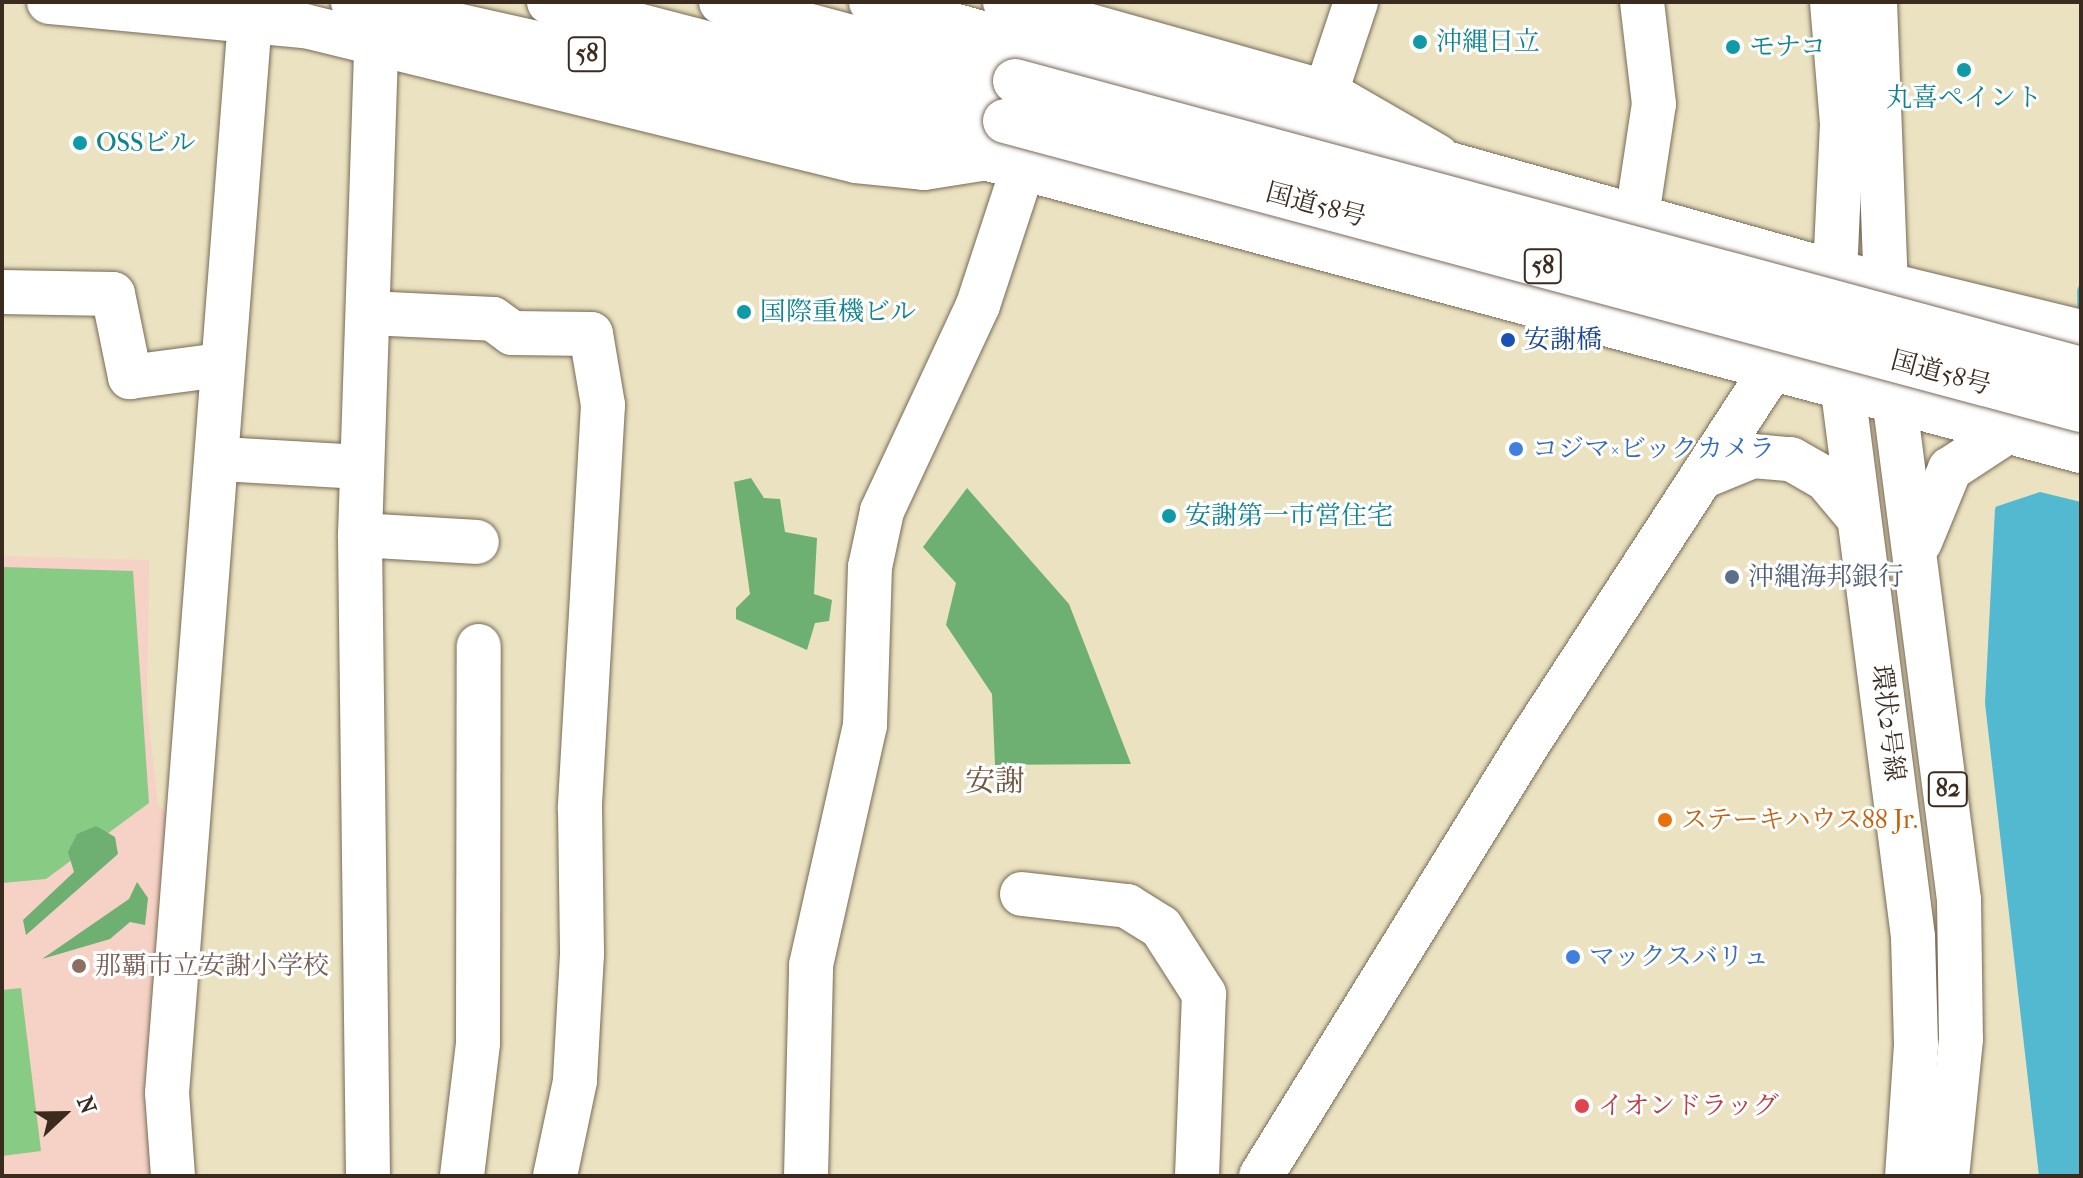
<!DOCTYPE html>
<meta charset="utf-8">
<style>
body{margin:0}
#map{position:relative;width:2083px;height:1178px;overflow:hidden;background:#eae2c0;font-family:"IM FELL French Canon","Noto Serif JP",serif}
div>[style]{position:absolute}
.built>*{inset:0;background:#f6d1c5}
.green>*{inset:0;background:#88cb84}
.forest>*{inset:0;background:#6eaf72}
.water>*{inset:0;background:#52b9d0}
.pier>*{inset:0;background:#eae2c0}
.roads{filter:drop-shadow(0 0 2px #786a57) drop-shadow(0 0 2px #786a57)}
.minor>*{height:44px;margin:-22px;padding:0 22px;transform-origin:22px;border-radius:22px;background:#fff}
.major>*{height:44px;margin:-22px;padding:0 22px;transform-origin:22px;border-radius:22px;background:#fff}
.highway>*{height:44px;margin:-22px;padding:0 22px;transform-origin:22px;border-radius:22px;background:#fff}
.bridges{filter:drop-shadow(0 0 2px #786a57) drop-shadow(0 0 2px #786a57)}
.highway-bridge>*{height:44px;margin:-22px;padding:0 22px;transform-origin:22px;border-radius:22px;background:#fff}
.dots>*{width:22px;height:22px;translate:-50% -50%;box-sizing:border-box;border:4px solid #fff;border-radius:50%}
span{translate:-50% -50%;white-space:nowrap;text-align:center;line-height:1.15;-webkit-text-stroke:6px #fff;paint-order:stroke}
.shield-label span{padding:2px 6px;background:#fff;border:2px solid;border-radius:6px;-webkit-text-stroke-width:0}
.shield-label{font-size:24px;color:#3b2a1e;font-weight:700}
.culture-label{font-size:26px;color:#0d838f}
.left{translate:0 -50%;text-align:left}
.street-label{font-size:26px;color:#3b2a1e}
.transit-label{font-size:26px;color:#164399}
.shop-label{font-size:26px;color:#366cbe}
.service-label{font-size:26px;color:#4e5e75}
.food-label{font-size:26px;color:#c56008}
.education-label{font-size:26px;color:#785e54}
.health-label{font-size:26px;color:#be3a42}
.quarter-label{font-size:30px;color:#71573f}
.frame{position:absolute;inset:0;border:4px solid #3b2a1e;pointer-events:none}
.north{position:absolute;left:24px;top:1074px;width:80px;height:80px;-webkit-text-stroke:6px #fff;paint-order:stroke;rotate:68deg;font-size:22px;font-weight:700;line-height:32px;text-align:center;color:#3b2a1e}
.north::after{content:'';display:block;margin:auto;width:28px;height:36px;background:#3b2a1e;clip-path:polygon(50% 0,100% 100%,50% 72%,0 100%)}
</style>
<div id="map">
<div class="built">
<div style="clip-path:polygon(2px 556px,149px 560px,147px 709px,158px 805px,169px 815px,144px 1116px,155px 1176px,2px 1176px)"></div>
</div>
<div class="green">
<div style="clip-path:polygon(2px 567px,133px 571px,149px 803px,46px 879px,2px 883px)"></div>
<div style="clip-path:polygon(21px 988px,41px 1151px,2px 1156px,2px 990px)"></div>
</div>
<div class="forest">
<div style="clip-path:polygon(751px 478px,764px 498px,780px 499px,785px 532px,817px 538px,814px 594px,832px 600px,829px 621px,815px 623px,807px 650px,736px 619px,736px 608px,750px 594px,734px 482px)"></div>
<div style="clip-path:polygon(967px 488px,1069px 604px,1131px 764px,995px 765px,992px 694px,946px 625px,956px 583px,923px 547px)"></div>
<div style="clip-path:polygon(96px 826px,115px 837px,118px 854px,26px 935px,23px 920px,74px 872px,68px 852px,77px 834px)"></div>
<div style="clip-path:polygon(137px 882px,148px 898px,145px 925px,130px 922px,110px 939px,42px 959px,129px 899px)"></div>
</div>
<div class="water">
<div style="clip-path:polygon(2081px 280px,2081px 1176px,2039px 1176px,1985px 703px,1995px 509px)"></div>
</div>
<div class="pier">
<div style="clip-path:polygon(2077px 280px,2081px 502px,2040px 492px,1992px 508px)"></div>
</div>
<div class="roads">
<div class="minor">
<div style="left:49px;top:2px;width:257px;rotate:5.4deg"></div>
<div style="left:305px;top:26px;width:567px;rotate:13.77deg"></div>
<div style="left:856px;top:161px;width:68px;rotate:5.9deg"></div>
<div style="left:924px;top:168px;width:64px;rotate:-9deg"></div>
<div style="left:1005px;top:2px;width:333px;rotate:15.7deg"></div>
<div style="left:1326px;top:92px;width:128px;rotate:30deg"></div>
<div style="left:1875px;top:2px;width:283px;rotate:87.8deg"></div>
<div style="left:1326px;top:92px;width:95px;rotate:-71.6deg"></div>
<div style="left:1637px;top:216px;width:113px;rotate:-81.4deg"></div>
<div style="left:1654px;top:104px;width:103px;rotate:-96.7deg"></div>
<div style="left:2px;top:292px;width:111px;rotate:1deg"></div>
<div style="left:113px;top:294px;width:85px;rotate:78.4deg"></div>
<div style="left:130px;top:377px;width:91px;rotate:-7.6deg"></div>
<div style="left:368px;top:313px;width:125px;rotate:2.7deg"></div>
<div style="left:493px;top:319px;width:24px;rotate:36deg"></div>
<div style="left:512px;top:333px;width:79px;rotate:0.7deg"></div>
<div style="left:591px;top:334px;width:72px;rotate:80.4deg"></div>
<div style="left:603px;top:405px;width:405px;rotate:93.3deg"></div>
<div style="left:580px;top:809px;width:145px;rotate:89.2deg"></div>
<div style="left:582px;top:954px;width:127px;rotate:93.2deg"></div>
<div style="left:575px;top:1081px;width:97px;rotate:101.9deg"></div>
<div style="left:221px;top:459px;width:140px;rotate:3.3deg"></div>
<div style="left:1707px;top:475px;width:50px;rotate:-22.4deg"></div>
<div style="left:1753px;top:456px;width:38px;rotate:5deg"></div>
<div style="left:1791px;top:459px;width:40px;rotate:29.7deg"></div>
<div style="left:1826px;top:479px;width:50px;rotate:49.9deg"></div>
<div style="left:360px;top:535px;width:117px;rotate:3.4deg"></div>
<div style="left:1022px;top:894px;width:106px;rotate:6.5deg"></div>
<div style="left:1127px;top:906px;width:40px;rotate:32deg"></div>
<div style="left:1161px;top:927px;width:80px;rotate:57.3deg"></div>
<div style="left:1204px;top:994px;width:182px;rotate:92.2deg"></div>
<div style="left:173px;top:1176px;width:83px;rotate:-94.1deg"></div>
<div style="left:167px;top:1093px;width:1077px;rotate:-85.58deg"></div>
<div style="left:368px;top:1176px;width:641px;rotate:-90.72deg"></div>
<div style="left:360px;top:535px;width:495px;rotate:-88.1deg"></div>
<div style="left:462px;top:1176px;width:134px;rotate:-83.1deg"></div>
<div style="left:478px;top:1043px;width:397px;rotate:-89.9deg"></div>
<div style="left:806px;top:1176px;width:211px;rotate:-88.6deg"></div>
<div style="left:811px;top:965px;width:246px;rotate:-77.3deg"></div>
<div style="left:865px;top:725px;width:158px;rotate:-88.2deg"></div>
<div style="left:870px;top:567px;width:57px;rotate:-77.9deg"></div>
<div style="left:882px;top:511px;width:227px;rotate:-65deg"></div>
<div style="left:978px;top:305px;width:144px;rotate:-71.8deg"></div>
<div style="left:1261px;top:1176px;width:510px;rotate:-58.3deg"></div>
<div style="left:1529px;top:742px;width:561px;rotate:-56.93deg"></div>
<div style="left:1835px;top:272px;width:148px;rotate:-87.3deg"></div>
<div style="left:1842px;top:124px;width:122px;rotate:-94.7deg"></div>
</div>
<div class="major">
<div style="left:1838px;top:352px;width:590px;rotate:82.69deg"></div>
<div style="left:1913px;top:937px;width:108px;rotate:88.4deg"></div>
<div style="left:1916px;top:1045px;width:131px;rotate:93.9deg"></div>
<div style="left:1890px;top:367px;width:537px;rotate:82.62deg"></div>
<div style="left:1959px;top:900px;width:139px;rotate:89.2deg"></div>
<div style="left:1961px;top:1039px;width:138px;rotate:95.8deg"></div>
<div style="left:1920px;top:542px;width:79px;rotate:-67.7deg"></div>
<div style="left:1950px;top:469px;width:69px;rotate:-33.2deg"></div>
</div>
<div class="highway">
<div style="left:353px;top:2px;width:294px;rotate:12.6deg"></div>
<div style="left:640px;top:66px;width:1492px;rotate:14.96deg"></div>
<div style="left:549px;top:2px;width:471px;rotate:14.6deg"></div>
<div style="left:721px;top:2px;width:304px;rotate:15deg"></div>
<div style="left:871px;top:2px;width:1001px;rotate:15.65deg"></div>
<div style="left:1835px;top:272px;width:253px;rotate:13.7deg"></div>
</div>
</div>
<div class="bridges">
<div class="highway-bridge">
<div style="left:1015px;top:81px;width:1104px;rotate:15.12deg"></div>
<div style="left:1005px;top:121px;width:1114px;rotate:15.03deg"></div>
</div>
</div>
<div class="dots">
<div style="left:1420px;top:42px;background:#0f9aa8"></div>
<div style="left:1733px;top:47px;background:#0f9aa8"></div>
<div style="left:1964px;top:70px;background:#0f9aa8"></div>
<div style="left:80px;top:143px;background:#0f9aa8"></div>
<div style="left:744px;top:312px;background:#0f9aa8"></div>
<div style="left:1508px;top:340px;background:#1a4fb4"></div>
<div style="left:1516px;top:449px;background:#3f7fe0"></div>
<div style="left:1169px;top:516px;background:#0f9aa8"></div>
<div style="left:1732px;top:577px;background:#5c6f8a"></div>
<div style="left:1665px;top:820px;background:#e8710a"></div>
<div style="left:1573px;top:957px;background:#3f7fe0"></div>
<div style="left:79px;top:966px;background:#8d6e63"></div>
<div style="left:1582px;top:1106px;background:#e0444e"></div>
</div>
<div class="shield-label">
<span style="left:587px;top:54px">58</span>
<span style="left:1543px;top:266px">58</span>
<span style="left:1948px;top:789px">82</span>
</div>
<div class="culture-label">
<span class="left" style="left:1436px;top:42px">沖縄日立</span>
<span class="left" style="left:1749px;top:47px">モナコ</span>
<span style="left:1964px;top:98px">丸喜ペイント</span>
<span class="left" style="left:96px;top:143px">OSSビル</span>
<span class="left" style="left:760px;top:312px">国際重機ビル</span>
<span class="left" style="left:1185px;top:516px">安謝第一市営住宅</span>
</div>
<div class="street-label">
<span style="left:1316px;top:205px;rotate:15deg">国道58号</span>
<span style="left:1941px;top:373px;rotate:15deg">国道58号</span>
<span style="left:1888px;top:723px;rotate:83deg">環状2号線</span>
</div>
<div class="transit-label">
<span class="left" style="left:1524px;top:340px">安謝橋</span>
</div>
<div class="shop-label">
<span class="left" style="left:1532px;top:449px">コジマ×ビックカメラ</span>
<span class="left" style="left:1589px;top:957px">マックスバリュ</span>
</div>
<div class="service-label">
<span class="left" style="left:1748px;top:577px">沖縄海邦銀行</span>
</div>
<div class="food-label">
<span class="left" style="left:1681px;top:820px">ステーキハウス88 Jr.</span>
</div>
<div class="education-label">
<span class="left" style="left:95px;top:966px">那覇市立安謝小学校</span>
</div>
<div class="health-label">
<span class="left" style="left:1598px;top:1106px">イオンドラッグ</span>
</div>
<div class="quarter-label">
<span style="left:995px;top:782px">安謝</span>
</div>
<div class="frame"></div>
<div class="north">N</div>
</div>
